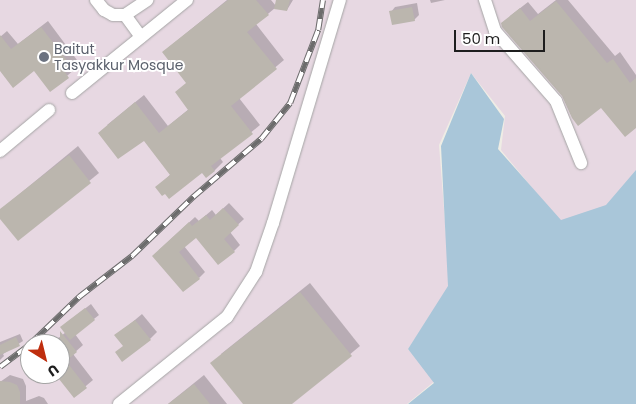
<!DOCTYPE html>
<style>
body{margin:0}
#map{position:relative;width:636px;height:404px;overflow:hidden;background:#efede5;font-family:Poppins,sans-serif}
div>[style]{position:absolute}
.industrial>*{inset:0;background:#e7d8e2}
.water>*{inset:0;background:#a9c6d9}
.shadow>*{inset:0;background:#0003}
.building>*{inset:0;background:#bbb6ae}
.roads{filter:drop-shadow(0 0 1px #a5a5a5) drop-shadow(0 0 1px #a5a5a5)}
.minor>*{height:12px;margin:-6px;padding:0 6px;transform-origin:6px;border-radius:6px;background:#fff}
.rail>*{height:5.5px;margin-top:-2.75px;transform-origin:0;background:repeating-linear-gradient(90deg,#fff 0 11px,#6c6c6c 0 22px);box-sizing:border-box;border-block:1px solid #6c6c6c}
.dots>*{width:14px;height:14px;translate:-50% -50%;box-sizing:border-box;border:2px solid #fff;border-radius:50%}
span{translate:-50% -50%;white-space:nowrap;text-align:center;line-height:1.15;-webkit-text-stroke:4px #fff;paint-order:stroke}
.worship-label{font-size:14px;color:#5b616d}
.left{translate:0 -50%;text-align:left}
.north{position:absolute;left:20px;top:334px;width:50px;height:50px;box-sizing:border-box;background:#fff;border:1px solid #a5a5a5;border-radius:50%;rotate:144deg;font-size:14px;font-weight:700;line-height:20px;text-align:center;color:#1e1e1e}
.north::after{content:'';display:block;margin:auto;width:18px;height:22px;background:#bf2e0e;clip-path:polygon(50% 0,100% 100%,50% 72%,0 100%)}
.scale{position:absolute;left:454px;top:30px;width:91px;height:22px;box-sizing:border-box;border:2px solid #1e1e1e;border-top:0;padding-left:6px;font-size:15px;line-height:18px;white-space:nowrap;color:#1e1e1e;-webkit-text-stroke:4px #fff;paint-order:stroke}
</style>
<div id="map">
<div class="industrial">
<div style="clip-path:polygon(evenodd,0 0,636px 0,636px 172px,609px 205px,562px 224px,501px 150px,505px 116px,471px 73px,439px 145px,450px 286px,408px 349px,436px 380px,407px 404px,0 404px,0 0,30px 344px,60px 344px,60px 374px,30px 374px,30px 344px)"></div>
</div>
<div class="water">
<div style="clip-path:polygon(471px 73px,504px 119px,498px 149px,561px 220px,606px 205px,636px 170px,636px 404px,408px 404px,434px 383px,408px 349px,448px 286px,441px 146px)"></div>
</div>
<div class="shadow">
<div style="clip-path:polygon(227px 0,271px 0,276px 6px,277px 0,293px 0,287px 10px,275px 8px,256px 24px,284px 60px,239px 98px,260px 125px,220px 158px,223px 162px,214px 171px,203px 171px,157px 187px,171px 174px,144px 140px,107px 125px,144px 95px,168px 126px,189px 109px,187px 82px,163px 52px)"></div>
<div style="clip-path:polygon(430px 0,445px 0,431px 3px)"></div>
<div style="clip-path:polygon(556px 0,568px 0,615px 56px,620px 52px,636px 75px,636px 127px,601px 106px,563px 95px,510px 16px,528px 2px,538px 14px)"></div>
<div style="clip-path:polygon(417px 3px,419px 15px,414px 20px,391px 12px,395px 7px)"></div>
<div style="clip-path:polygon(48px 21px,77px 60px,71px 66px,74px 70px,50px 90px,34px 69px,0 69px,0 37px,7px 31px,18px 44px)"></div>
<div style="clip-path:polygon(78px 146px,99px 173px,18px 239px,0 217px,0 210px)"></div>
<div style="clip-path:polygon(229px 203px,244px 219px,230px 232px,240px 245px,234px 251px,196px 236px,184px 246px,205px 272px,199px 278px,159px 250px,195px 217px,199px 221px,212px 210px,216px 215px)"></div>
<div style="clip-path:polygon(310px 283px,360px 346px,290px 404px,244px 404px,221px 354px)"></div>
<div style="clip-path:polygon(91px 304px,99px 315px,75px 334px,83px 345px,73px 354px,93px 380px,74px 396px,57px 374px,60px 374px,60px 344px,51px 344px,66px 332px,66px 323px)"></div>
<div style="clip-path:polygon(142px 314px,157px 332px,150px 339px,124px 346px,116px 336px)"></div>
<div style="clip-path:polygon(20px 334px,23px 341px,3px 354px,4px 356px,0 360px,0 342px)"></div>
<div style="clip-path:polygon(10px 375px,23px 379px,26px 386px,26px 401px,39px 396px,44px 398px,48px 404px,0 404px,0 382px)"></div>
<div style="clip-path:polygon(204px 375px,227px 404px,168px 404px)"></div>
</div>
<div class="building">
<div style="clip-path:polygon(228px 0,256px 0,269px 15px,247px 32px,277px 69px,231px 106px,253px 134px,211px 166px,215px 171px,206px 178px,202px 173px,169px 199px,165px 194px,162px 196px,155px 187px,170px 175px,144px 141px,118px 159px,98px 133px,135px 102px,159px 133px,188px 110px,175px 92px,186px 83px,162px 52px)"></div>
<div style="clip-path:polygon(276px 0,290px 0,287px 11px,274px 9px)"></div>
<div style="clip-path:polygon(556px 1px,607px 63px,613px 59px,630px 83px,636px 78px,636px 128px,625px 137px,601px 108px,578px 126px,572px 118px,562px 96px,502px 27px,501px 23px,520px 8px,530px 21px)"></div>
<div style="clip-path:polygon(412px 7px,415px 21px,392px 25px,389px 11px)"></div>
<div style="clip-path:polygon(41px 27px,72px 67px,65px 72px,69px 78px,50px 92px,34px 71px,13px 88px,0 71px,0 35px,11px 49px)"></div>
<div style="clip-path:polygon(69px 155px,91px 183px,18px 241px,0 219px,0 209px)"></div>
<div style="clip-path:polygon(223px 208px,239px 225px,224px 239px,235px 252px,218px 265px,196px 238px,179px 252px,200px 279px,183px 292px,152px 256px,189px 222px,192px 226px,206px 215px,210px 220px)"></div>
<div style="clip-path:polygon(300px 292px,352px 356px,292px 404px,243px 404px,210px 363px)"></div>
<div style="clip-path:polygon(85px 308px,95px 320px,70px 340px,60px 327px)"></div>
<div style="clip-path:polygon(135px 320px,151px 340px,122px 362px,115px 352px,123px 346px,114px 335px)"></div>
<div style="clip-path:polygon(60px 331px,77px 352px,66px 361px,87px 388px,74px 398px,55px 374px,60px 374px)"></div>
<div style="clip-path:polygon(16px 337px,20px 346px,0 355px,0 345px)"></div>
<div style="clip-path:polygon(0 381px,10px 382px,17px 385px,20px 392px,20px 404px,0 404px)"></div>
<div style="clip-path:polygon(194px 384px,210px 404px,168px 404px)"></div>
</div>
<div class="roads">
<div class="minor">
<div style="left:96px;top:0;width:13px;rotate:51deg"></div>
<div style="left:104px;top:10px;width:10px;rotate:29deg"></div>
<div style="left:113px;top:15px;width:12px"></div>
<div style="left:125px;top:15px;width:27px;rotate:-34deg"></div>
<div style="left:485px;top:0;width:33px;rotate:72deg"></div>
<div style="left:495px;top:31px;width:93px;rotate:48.9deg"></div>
<div style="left:556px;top:101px;width:67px;rotate:68deg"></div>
<div style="left:125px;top:15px;width:27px;rotate:54deg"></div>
<div style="left:72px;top:93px;width:148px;rotate:-39deg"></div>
<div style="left:0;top:151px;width:64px;rotate:-39.9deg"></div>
<div style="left:119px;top:404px;width:139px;rotate:-38.9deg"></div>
<div style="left:227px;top:317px;width:54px;rotate:-57.2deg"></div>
<div style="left:256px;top:272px;width:52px;rotate:-70.9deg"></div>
<div style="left:273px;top:223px;width:233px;rotate:-73.3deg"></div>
</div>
</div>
<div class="rail">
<div style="left:30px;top:344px;width:68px;rotate:-43.8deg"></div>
<div style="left:79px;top:297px;width:67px;rotate:-37.7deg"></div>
<div style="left:132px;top:256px;width:85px;rotate:-44deg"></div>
<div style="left:193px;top:197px;width:89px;rotate:-40.5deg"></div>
<div style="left:261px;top:139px;width:46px;rotate:-51.1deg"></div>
<div style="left:290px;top:103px;width:78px;rotate:-69deg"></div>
<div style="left:318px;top:30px;width:30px;rotate:-81deg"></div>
<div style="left:0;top:367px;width:38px;rotate:-37deg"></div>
</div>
<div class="dots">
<div style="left:44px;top:57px;background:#6b7280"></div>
</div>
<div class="worship-label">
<span class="left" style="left:54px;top:57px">Baitut<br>Tasyakkur Mosque</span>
</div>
<div class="north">U</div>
<div class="scale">50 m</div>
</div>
